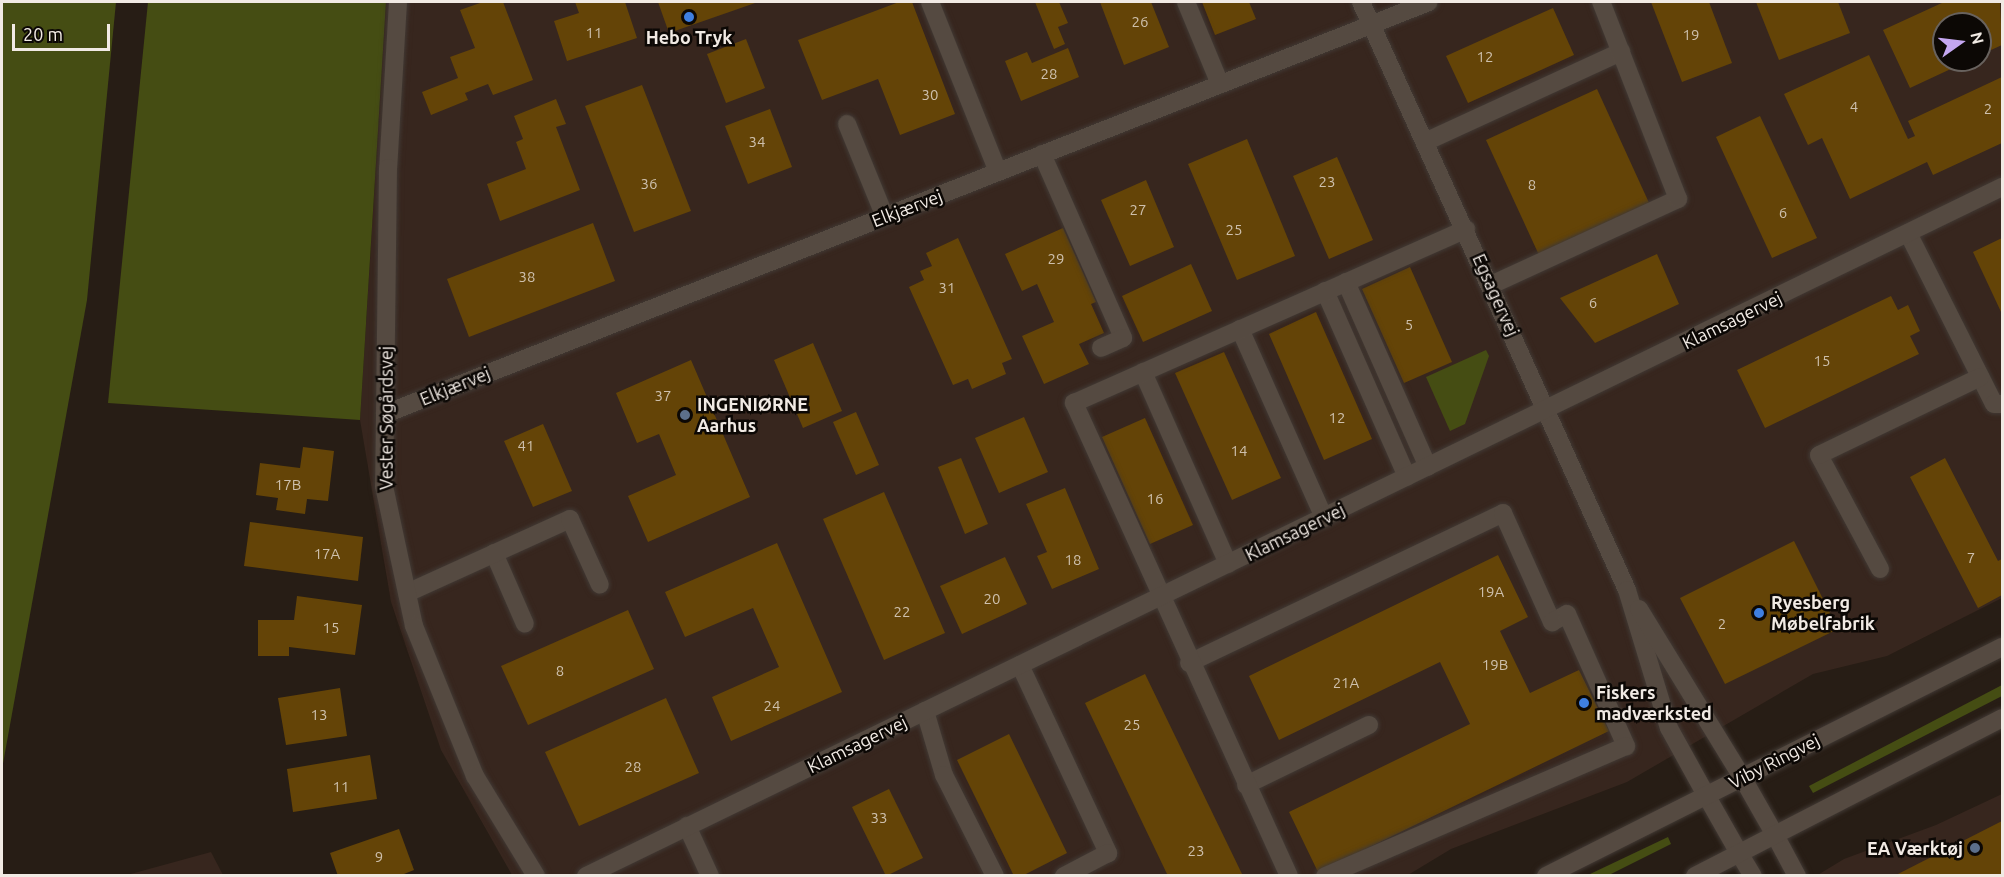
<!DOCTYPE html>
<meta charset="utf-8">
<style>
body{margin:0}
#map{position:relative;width:2004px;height:877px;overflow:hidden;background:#271d15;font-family:Ubuntu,sans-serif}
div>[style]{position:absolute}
.industrial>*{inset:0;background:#37261e}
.green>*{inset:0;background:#454d13}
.building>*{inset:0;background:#644407}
.roads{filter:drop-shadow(0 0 2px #413934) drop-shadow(0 0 2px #413934)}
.lane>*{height:18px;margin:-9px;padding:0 9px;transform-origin:9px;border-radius:9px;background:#554a41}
.street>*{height:18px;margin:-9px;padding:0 9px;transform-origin:9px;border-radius:9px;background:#554a41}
.secondary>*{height:18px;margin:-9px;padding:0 9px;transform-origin:9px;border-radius:9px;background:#554a41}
.dots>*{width:16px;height:16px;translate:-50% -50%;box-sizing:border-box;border:3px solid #0c0805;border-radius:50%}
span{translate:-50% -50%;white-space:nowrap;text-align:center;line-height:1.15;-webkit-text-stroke:5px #0c0805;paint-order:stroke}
.number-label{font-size:15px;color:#cec0ad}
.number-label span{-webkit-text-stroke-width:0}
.poi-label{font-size:18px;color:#f1eae4;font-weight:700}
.left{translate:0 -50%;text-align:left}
.right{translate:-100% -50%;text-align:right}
.street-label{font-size:18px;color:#f1eae4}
.frame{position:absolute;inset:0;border:3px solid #f1eae4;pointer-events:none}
.north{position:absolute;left:1932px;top:12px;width:60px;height:60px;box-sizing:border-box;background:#0c0805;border:2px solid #68625e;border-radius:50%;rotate:76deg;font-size:16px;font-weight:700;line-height:24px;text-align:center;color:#f1eae4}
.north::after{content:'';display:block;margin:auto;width:21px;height:27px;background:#c5a7f1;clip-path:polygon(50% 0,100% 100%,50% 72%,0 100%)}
.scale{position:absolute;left:12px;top:24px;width:98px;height:27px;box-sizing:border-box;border:3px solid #f1eae4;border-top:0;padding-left:8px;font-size:18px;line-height:21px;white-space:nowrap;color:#f1eae4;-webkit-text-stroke:4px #0c0805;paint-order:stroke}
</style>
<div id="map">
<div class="industrial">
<div style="clip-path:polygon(evenodd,386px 2px,2002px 2px,2002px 598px,1887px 656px,1813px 674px,1627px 782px,1451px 849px,1408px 875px,512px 875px,441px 750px,391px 602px,360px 420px,386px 2px,1944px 24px,1980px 24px,1980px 60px,1944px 60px,1944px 24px)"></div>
<div style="clip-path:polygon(2002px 794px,2002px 875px,1816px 876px,1844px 859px,1936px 825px)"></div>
<div style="clip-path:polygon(211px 852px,223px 875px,127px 875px)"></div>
</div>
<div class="green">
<div style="clip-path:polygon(2px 2px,116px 2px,87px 300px,2px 769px)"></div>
<div style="clip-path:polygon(148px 2px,386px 2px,360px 420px,108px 403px)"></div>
<div style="clip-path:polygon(1486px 350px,1489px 356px,1465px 424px,1450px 431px,1426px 377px)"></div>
<div style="clip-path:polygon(2002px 685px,2002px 696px,1813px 793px,1809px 786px)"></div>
<div style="clip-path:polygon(1668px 837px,1671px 844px,1609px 875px,1588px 875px)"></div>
</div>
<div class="building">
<div style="clip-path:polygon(483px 2px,503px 2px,533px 80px,493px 95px,488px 84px,465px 93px,468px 100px,431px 115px,422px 92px,458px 78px,450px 57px,475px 48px,460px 10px)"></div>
<div style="clip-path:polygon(575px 2px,625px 2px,637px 38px,567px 61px,554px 21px,579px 13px)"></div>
<div style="clip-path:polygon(658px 2px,758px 2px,669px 33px)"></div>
<div style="clip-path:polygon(899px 2px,912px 2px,955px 114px,900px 135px,878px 79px,822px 100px,798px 40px)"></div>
<div style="clip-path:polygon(1035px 2px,1059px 2px,1068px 23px,1058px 27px,1065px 44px,1054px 49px)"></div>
<div style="clip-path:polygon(1100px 2px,1151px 2px,1169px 47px,1124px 65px)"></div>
<div style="clip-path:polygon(1202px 2px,1249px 2px,1256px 19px,1215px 35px)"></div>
<div style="clip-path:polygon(1651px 2px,1709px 2px,1732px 63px,1682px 82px)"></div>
<div style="clip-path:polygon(1756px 2px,1838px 2px,1850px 33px,1779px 60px)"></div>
<div style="clip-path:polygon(1944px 2px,2000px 2px,2002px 45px,1980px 55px,1980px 24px,1944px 24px,1944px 60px,1970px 60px,1910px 88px,1883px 30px)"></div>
<div style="clip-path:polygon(1553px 8px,1574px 55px,1468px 103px,1446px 56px)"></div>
<div style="clip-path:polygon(746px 39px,765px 88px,726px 103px,707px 54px)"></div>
<div style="clip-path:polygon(1068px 48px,1079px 77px,1021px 101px,1005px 61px,1027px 52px,1032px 63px)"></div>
<div style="clip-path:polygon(1869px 55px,1908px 139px,1915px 136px,1908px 121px,2002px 77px,2002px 143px,1933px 175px,1927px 162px,1850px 199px,1822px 138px,1808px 145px,1784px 94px)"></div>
<div style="clip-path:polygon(642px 85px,691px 211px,634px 232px,585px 106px)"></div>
<div style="clip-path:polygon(1597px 89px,1650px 205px,1539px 255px,1486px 140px)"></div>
<div style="clip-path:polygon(556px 99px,566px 124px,556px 127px,580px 190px,500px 221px,487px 184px,526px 169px,516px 142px,523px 139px,514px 116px)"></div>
<div style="clip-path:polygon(770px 109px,792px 167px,748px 184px,725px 126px)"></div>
<div style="clip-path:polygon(1760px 116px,1817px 238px,1772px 258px,1716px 137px)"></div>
<div style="clip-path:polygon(1247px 139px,1295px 256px,1237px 280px,1188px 164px)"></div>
<div style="clip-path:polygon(1337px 157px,1373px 240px,1329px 259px,1293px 176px)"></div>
<div style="clip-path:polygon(1146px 180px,1174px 247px,1130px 266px,1101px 200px)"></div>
<div style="clip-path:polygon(593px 223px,615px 281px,469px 337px,447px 279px)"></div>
<div style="clip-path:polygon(1063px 228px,1096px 302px,1091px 304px,1104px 333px,1079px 344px,1089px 364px,1044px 384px,1022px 336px,1054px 322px,1037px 284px,1022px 291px,1005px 254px)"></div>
<div style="clip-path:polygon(958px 238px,1012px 359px,1002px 363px,1006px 374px,972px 389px,968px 379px,953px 385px,909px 287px,924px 280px,920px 271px,932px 266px,926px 253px)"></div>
<div style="clip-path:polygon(2002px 238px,2002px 314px,1973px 252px)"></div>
<div style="clip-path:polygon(1657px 254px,1679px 304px,1595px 343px,1560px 298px)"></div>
<div style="clip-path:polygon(1191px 264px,1212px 311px,1143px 342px,1122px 296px)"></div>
<div style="clip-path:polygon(1410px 267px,1452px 362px,1404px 383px,1362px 289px)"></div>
<div style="clip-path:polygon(1891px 296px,1898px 310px,1908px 305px,1920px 331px,1910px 336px,1919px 354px,1765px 428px,1737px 370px)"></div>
<div style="clip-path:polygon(1316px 312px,1372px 439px,1324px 460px,1269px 334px)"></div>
<div style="clip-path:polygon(813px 343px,842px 411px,803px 428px,774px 360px)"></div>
<div style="clip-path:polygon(1224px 352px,1281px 478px,1232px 500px,1175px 373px)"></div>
<div style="clip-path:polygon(691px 360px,750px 497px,648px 542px,628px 496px,676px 475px,659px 434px,637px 443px,616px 393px)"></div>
<div style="clip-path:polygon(856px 412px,879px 465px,856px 475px,833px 422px)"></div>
<div style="clip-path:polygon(1024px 417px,1048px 472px,999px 493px,975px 438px)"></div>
<div style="clip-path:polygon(1145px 418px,1193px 525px,1150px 544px,1102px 437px)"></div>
<div style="clip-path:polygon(543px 424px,572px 491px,533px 507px,504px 441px)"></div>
<div style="clip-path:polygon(303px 447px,334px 451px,328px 501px,307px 499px,305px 514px,276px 510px,278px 498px,256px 495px,260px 463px,300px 468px)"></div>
<div style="clip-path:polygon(961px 458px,988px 524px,965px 534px,938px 467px)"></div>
<div style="clip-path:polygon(1945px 458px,1998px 561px,2002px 559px,2002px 595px,1978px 608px,1910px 477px)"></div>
<div style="clip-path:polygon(1065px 488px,1099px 569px,1052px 589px,1037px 556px,1047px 552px,1026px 504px)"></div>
<div style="clip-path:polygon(884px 492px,945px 633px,884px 660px,823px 519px)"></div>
<div style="clip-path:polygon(250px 522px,363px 537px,358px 581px,244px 566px)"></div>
<div style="clip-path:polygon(1794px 541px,1838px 629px,1725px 684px,1680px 598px)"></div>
<div style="clip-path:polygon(777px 543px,842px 692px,731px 741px,712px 697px,779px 667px,753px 608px,685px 637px,665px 592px)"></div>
<div style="clip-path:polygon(1498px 555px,1528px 617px,1500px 631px,1530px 693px,1579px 670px,1609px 731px,1318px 872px,1289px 812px,1470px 724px,1440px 662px,1279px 740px,1249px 676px)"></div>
<div style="clip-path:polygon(1005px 557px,1027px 604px,962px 634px,940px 586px)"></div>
<div style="clip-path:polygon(297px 596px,362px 605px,355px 655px,289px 647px,289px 656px,258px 656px,258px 620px,294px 620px)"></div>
<div style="clip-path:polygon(628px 610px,654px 669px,528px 725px,501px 666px)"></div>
<div style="clip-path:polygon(1145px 674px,1243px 876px,1168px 876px,1085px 703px)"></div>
<div style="clip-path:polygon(340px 688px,347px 736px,286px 745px,278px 698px)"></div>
<div style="clip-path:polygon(666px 698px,699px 773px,579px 826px,545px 752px)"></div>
<div style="clip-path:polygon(1009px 734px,1067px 853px,1022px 876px,1014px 876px,957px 760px)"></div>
<div style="clip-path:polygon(370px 755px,377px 799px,293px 812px,287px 769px)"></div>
<div style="clip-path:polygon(889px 789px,923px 858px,886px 876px,852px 807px)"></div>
<div style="clip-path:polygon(2002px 821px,2002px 876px,1894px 876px)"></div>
<div style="clip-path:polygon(399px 829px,414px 870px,399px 876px,338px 876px,330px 853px)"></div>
</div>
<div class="roads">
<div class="lane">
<div style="left:930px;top:2px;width:183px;rotate:68.2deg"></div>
<div style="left:1186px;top:2px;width:89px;rotate:67.5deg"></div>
<div style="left:847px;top:124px;width:100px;rotate:67.8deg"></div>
<div style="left:1425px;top:142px;width:216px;rotate:-24.7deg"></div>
<div style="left:1042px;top:154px;width:201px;rotate:66.2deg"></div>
<div style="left:1123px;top:338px;width:24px;rotate:156deg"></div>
<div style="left:1908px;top:233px;width:191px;rotate:63.3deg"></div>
<div style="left:1994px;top:404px;width:8px"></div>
<div style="left:1346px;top:282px;width:202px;rotate:66.1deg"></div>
<div style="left:1491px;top:285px;width:206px;rotate:-24.7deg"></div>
<div style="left:1678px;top:199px;width:212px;rotate:-111.3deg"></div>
<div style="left:1325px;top:291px;width:203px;rotate:66.2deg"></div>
<div style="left:1240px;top:329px;width:207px;rotate:66deg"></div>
<div style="left:1143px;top:372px;width:210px;rotate:66.1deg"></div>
<div style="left:494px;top:553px;width:77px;rotate:66.4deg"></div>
<div style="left:1880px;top:569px;width:129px;rotate:-118.2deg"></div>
<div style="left:1819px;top:455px;width:179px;rotate:-25.8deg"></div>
<div style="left:407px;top:593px;width:179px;rotate:-24.4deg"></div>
<div style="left:570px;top:519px;width:72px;rotate:65.6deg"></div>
<div style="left:1189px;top:663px;width:348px;rotate:-25.5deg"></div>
<div style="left:1503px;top:513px;width:120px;rotate:65.8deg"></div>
<div style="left:1552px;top:622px;width:17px;rotate:-28deg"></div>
<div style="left:1567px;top:614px;width:145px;rotate:65.9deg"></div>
<div style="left:1626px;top:746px;width:328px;rotate:156.6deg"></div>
<div style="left:1020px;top:665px;width:208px;rotate:64.9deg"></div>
<div style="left:1108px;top:853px;width:50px;rotate:152.4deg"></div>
<div style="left:925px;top:711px;width:67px;rotate:73.5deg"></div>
<div style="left:944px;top:775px;width:113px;rotate:63.2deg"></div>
<div style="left:1246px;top:785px;width:137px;rotate:-26deg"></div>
<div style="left:687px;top:826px;width:55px;rotate:65.3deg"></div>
<div style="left:1289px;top:876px;width:520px;rotate:-114.44deg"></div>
<div style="left:1074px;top:403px;width:429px;rotate:-23.9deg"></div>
</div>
<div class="street">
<div style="left:398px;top:2px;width:166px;rotate:93.4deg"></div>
<div style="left:388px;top:168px;width:318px;rotate:90.7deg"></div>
<div style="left:384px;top:486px;width:143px;rotate:77.9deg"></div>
<div style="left:414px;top:626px;width:162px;rotate:67.9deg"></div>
<div style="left:475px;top:776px;width:117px;rotate:58.6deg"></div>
<div style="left:1361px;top:2px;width:645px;rotate:65.66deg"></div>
<div style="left:1627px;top:590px;width:144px;rotate:73.1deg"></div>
<div style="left:1669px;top:728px;width:77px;rotate:61.1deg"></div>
<div style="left:385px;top:414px;width:1122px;rotate:-21.54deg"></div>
<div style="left:1639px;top:609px;width:197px;rotate:58.5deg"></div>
<div style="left:1775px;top:835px;width:47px;rotate:61.8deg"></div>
<div style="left:1739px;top:853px;width:27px;rotate:59deg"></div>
<div style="left:586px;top:876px;width:1575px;rotate:-25.95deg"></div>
</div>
<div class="secondary">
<div style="left:1742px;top:777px;width:67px;rotate:60.4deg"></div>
<div style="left:1706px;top:795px;width:67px;rotate:60.4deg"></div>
<div style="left:1546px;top:876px;width:510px;rotate:-26.67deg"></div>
<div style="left:1695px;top:876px;width:345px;rotate:-27.2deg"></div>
</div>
</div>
<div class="dots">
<div style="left:689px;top:17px;background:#3f7fe0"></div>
<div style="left:685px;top:415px;background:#5c6f8a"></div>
<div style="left:1759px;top:613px;background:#3f7fe0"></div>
<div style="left:1584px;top:703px;background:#3f7fe0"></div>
<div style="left:1975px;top:848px;background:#5c6f8a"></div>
</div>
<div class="number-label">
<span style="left:1140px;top:22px">26</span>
<span style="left:594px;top:33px">11</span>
<span style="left:1691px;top:35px">19</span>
<span style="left:1485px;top:57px">12</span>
<span style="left:1049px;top:74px">28</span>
<span style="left:930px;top:95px">30</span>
<span style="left:1854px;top:107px">4</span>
<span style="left:1988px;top:109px">2</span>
<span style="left:757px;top:142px">34</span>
<span style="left:1327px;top:182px">23</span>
<span style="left:649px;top:184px">36</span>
<span style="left:1532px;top:185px">8</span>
<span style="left:1138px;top:210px">27</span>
<span style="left:1783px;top:213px">6</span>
<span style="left:1234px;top:230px">25</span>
<span style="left:1056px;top:259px">29</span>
<span style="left:527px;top:277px">38</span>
<span style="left:947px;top:288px">31</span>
<span style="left:1593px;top:303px">6</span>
<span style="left:1409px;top:325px">5</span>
<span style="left:1822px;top:361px">15</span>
<span style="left:663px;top:396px">37</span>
<span style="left:1337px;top:418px">12</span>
<span style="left:526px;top:446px">41</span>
<span style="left:1239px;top:451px">14</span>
<span style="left:288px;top:485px">17B</span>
<span style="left:1155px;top:499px">16</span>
<span style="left:327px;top:554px">17A</span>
<span style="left:1971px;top:558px">7</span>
<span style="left:1073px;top:560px">18</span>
<span style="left:1491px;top:592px">19A</span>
<span style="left:992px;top:599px">20</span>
<span style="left:902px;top:612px">22</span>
<span style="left:1722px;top:624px">2</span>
<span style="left:331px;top:628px">15</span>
<span style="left:1495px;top:665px">19B</span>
<span style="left:560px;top:671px">8</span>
<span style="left:1346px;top:683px">21A</span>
<span style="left:772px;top:706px">24</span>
<span style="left:319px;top:715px">13</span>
<span style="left:1132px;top:725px">25</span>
<span style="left:633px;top:767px">28</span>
<span style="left:341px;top:787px">11</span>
<span style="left:879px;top:818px">33</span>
<span style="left:1196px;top:851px">23</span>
<span style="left:379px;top:857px">9</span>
</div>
<div class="poi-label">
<span style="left:689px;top:37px">Hebo Tryk</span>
<span class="left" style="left:697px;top:415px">INGENIØRNE<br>Aarhus</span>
<span class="left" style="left:1771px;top:613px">Ryesberg<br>Møbelfabrik</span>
<span class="left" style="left:1596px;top:703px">Fiskers<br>madværksted</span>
<span class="right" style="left:1963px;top:848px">EA Værktøj</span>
</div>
<div class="street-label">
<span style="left:907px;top:208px;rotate:-21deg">Elkjærvej</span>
<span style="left:1496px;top:295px;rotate:66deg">Egsagervej</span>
<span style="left:1732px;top:320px;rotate:-26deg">Klamsagervej</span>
<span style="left:455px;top:386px;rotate:-22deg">Elkjærvej</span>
<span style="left:386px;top:418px;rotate:-90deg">Vester Søgårdsvej</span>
<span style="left:1295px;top:532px;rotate:-26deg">Klamsagervej</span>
<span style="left:857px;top:744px;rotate:-26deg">Klamsagervej</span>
<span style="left:1774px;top:761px;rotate:-27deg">Viby Ringvej</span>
</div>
<div class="frame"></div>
<div class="north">N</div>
<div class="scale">20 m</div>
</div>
